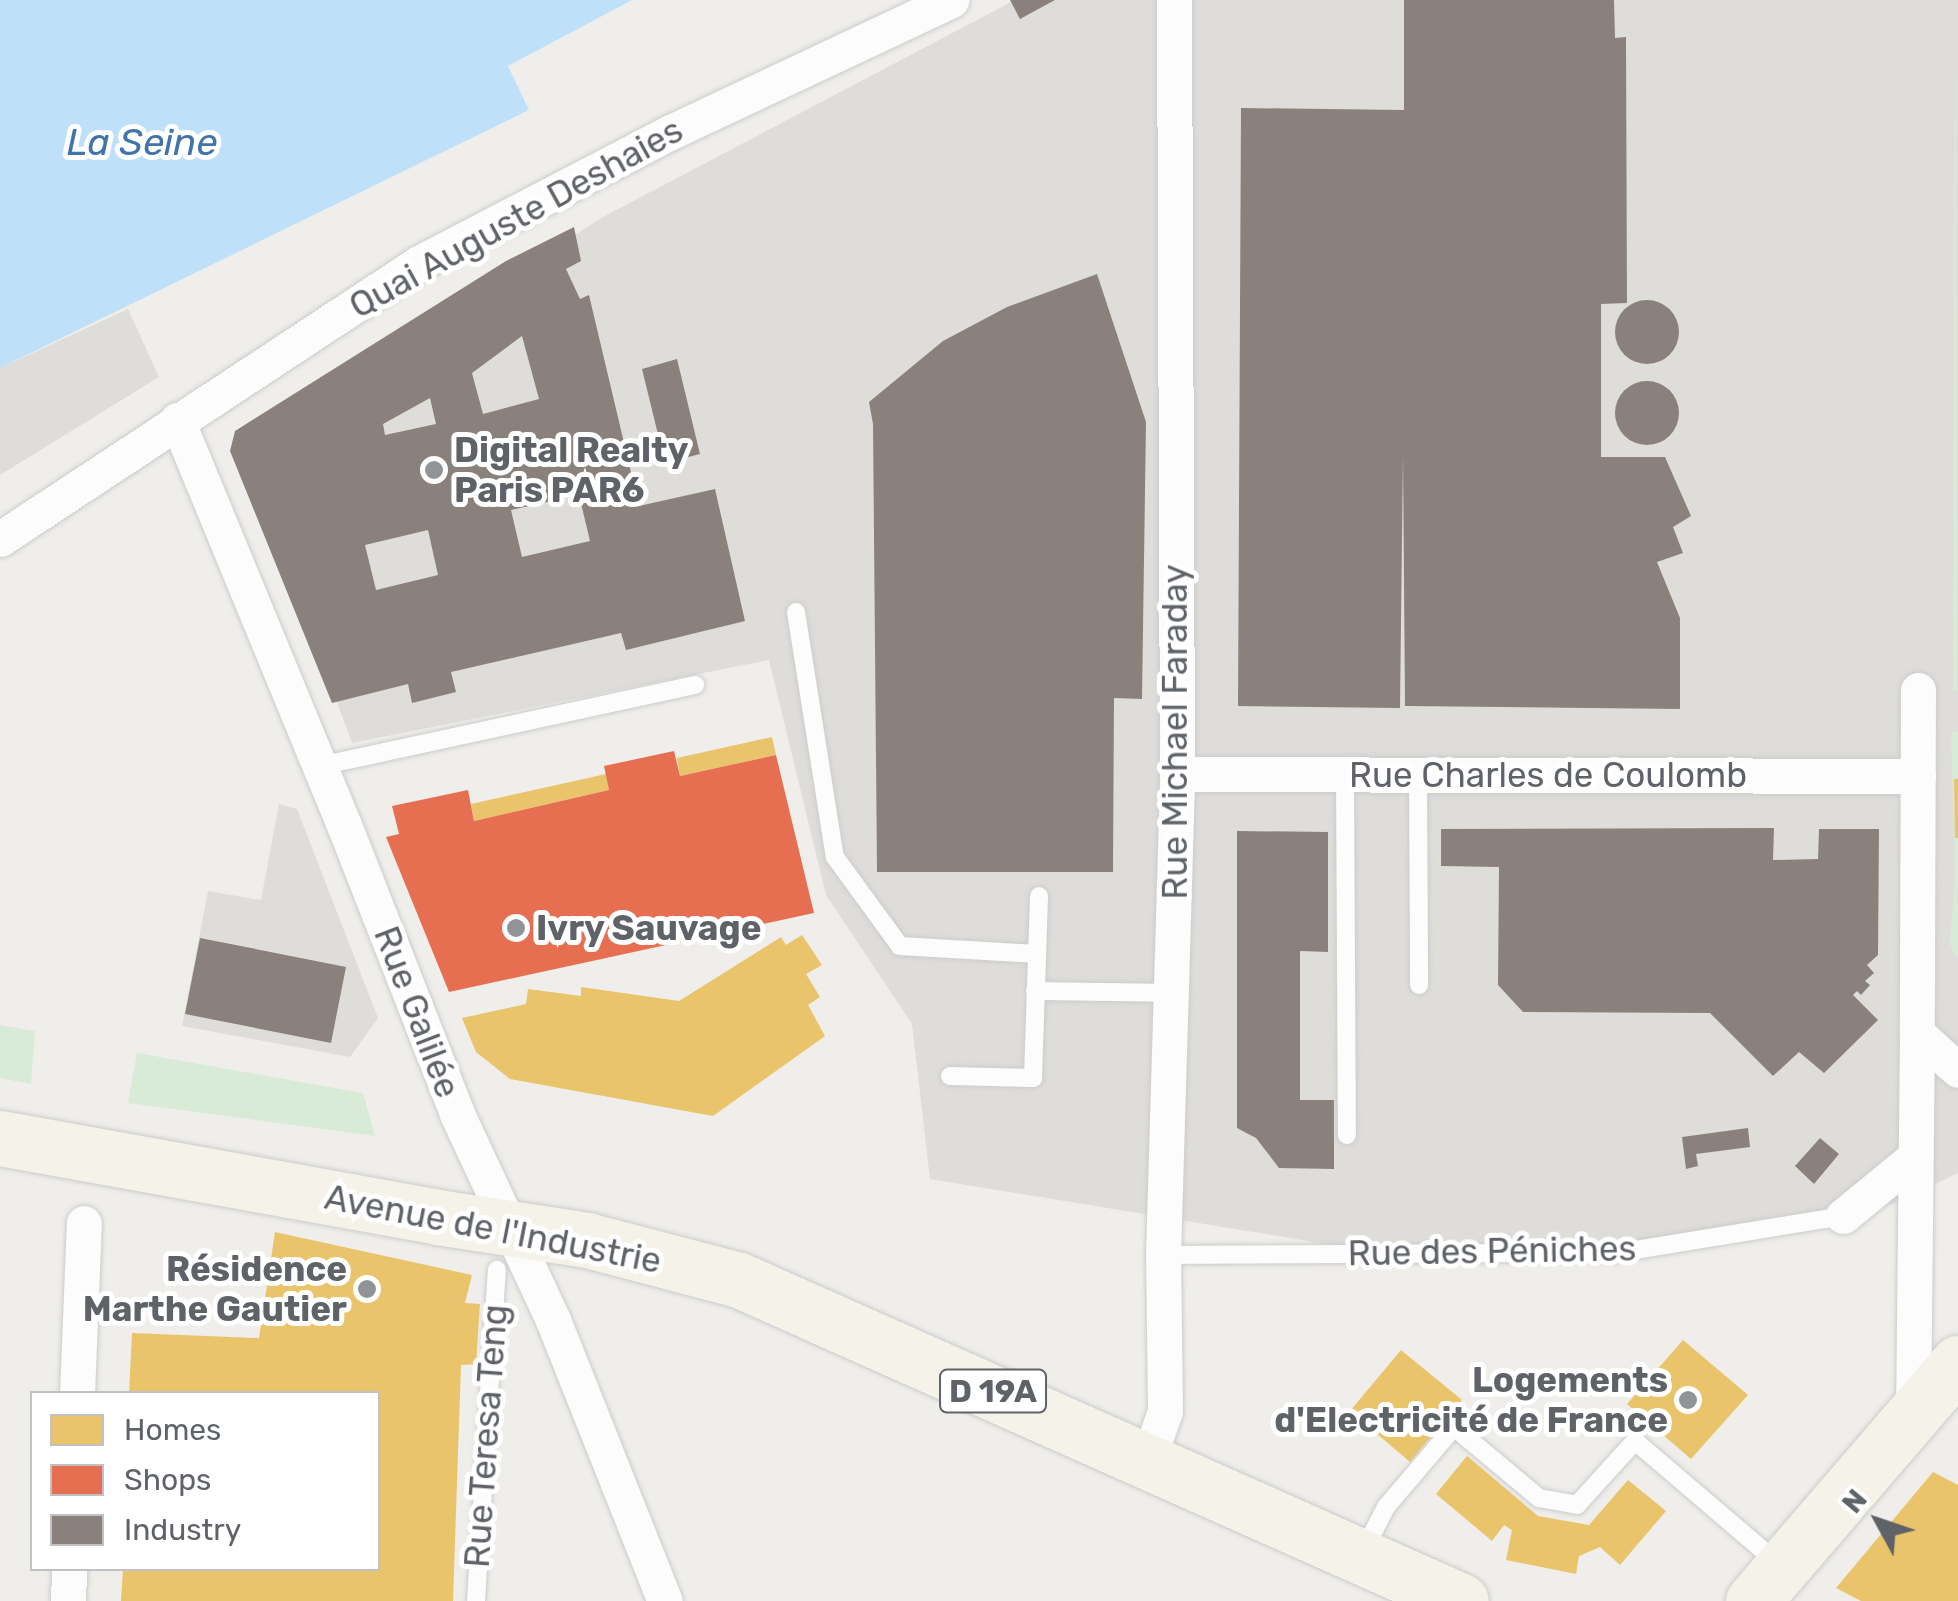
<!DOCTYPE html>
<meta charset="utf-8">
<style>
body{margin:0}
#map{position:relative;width:1958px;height:1601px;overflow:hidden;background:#efeeea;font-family:Rubik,sans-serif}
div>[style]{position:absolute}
.industrial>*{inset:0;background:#dfddda}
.green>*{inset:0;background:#d8ebd6}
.water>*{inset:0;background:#bfe0f9}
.homes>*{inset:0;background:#e9c46a}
.shops>*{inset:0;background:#e76f51}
.industry>*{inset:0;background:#8a817c}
.round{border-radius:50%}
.roads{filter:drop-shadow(0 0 2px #cbcccc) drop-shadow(0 0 2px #cbcccc)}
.lane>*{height:18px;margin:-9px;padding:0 9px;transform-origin:9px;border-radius:9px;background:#fdfcfc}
.street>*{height:35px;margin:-17.5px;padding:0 17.5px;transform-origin:17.5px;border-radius:17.5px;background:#fdfcfc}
.primary>*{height:55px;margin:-27.5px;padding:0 27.5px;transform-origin:27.5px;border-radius:27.5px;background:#f4f2e9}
.dots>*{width:28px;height:28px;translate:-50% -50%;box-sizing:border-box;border:5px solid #fff;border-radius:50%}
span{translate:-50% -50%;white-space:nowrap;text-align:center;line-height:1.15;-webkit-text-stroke:10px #fff;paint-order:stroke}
.shield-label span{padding:2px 8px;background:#fff;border:2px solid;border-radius:8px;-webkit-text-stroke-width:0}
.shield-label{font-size:32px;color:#5f6368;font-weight:700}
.street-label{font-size:35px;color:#5f6368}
.poi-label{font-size:35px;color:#5f6368;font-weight:700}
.left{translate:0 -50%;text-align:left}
.right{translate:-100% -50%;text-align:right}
.water-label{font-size:38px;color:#4174aa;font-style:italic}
.legend{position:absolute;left:30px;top:1391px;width:350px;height:180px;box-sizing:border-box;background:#fff;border:2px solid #bfc1c3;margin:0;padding:12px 18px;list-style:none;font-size:30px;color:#5f6368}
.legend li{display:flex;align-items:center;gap:20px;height:50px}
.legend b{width:50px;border:2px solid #bfc1c3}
.north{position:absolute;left:1828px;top:1471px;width:100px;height:100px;-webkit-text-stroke:8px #fff;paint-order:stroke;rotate:310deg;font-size:28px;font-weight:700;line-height:40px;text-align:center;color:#5f6368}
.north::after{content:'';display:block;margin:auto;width:35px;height:45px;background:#5f6368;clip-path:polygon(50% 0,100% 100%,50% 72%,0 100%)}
</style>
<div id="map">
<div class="industrial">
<div style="clip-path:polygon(1015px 0,1958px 0,1958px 1173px,1894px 1204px,1647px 1249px,1369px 1251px,930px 1179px,912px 1024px,826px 895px,769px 660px,352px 743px,244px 448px,601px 218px)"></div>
<div style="clip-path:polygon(128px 309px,159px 377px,0 475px,0 368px)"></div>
<div style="clip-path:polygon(279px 804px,297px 809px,378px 1018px,350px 1057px,182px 1026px,208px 891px,261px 900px)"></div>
</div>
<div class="green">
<div style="clip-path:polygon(1955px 0,1958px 691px,1953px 691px)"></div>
<div style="clip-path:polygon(1951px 732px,1958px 732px,1958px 960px,1950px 944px,1955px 873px)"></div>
<div style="clip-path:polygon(0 1025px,35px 1031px,31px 1084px,0 1078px)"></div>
<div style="clip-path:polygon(137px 1053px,363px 1093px,375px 1136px,128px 1103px)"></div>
</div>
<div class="water">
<div style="clip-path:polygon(0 0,632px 0,508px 66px,529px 110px,0 368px)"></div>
</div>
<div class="homes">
<div style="clip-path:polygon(772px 737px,776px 755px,680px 776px,677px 758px)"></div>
<div style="clip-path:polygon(606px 774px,609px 790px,474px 821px,471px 804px)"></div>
<div style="clip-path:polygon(1954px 779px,1958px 779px,1958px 838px,1955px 838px)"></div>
<div style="clip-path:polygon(802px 935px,822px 965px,806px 974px,820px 997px,808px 1005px,825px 1036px,713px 1116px,510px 1079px,476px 1052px,462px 1018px,526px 1004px,528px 989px,581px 996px,581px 987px,679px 1001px,781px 937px,786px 945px)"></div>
<div style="clip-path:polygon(275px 1232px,472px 1275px,465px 1303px,480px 1304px,476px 1364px,461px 1365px,453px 1601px,121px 1601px,123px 1568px,378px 1568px,378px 1394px,129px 1394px,132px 1333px,259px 1338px)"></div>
<div style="clip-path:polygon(1683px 1340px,1748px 1395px,1691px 1459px,1627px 1404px)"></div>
<div style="clip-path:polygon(1401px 1350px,1462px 1400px,1410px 1462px,1350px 1411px)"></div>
<div style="clip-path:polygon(1467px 1456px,1538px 1516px,1589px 1525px,1628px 1480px,1666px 1511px,1620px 1565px,1600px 1547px,1579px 1556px,1576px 1574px,1506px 1560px,1512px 1530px,1504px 1525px,1492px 1541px,1436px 1494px)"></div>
<div style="clip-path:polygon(1933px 1472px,1958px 1485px,1958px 1601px,1861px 1601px,1836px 1588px)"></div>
</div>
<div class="shops">
<div style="clip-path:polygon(674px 751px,680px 776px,776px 755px,814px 913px,449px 992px,386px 837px,399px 834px,392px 806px,468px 790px,474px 821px,609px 790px,604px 766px)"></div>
</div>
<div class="industry">
<div style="clip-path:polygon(1010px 0,1055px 0,1020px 19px)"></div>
<div style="clip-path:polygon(1404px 0,1614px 0,1615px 38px,1626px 37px,1627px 303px,1601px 304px,1601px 457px,1665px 457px,1691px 516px,1673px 527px,1683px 553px,1657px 562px,1680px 618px,1680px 709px,1405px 706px,1403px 456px,1400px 708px,1238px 706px,1241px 108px,1404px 110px)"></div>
<div style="clip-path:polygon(evenodd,574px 227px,581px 261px,566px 269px,580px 299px,589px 295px,639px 506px,715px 489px,745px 621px,626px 650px,621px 633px,451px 672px,456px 692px,412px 703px,408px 684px,332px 703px,230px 451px,235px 431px,506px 261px,574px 227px,522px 336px,539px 399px,483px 414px,472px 373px,522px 336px,574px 227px,430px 398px,436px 424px,385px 435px,383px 424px,430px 398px,574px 227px,579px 495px,590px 541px,522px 557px,511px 510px,579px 495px,574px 227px,428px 530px,438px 575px,376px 590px,365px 545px,428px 530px)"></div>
<div style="clip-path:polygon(1097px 274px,1146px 422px,1142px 699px,1114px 698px,1113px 872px,877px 872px,873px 424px,869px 402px,943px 341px,1007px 307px)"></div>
<div class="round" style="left:1615px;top:300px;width:64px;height:64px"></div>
<div style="clip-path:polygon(677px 359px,700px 454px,665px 463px,642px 369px)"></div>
<div class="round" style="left:1615px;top:381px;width:64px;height:64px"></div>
<div style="clip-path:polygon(1774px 828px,1773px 860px,1818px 859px,1819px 829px,1879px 829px,1878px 955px,1867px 965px,1874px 973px,1865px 981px,1870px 985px,1861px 995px,1857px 991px,1853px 995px,1878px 1020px,1824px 1073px,1799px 1052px,1773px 1076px,1710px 1013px,1523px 1012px,1498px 985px,1499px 867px,1441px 866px,1441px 829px)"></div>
<div style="clip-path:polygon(1237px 831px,1328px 832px,1328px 952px,1300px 951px,1300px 1100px,1334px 1100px,1334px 1169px,1279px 1168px,1256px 1138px,1237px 1128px)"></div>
<div style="clip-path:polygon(200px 938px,346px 967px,331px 1043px,185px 1014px)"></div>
<div style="clip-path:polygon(1748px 1128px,1750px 1147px,1696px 1154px,1698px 1166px,1686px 1169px,1682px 1137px)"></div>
<div style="clip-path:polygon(1820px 1138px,1839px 1154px,1814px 1184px,1795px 1166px)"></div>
</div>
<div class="roads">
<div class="lane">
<div style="left:796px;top:612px;width:248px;rotate:81deg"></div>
<div style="left:835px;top:857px;width:110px;rotate:53.9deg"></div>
<div style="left:900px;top:946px;width:137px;rotate:3.3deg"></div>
<div style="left:320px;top:766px;width:384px;rotate:-12.2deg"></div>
<div style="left:1345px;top:774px;width:361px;rotate:89.7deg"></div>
<div style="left:1418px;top:775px;width:210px;rotate:89.7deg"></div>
<div style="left:1035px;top:991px;width:136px;rotate:0.8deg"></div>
<div style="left:950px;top:1076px;width:83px;rotate:1.4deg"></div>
<div style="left:1033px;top:1078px;width:182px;rotate:-88.1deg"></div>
<div style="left:1163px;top:1255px;width:454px;rotate:-0.3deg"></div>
<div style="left:1617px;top:1253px;width:229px;rotate:-9.3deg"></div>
<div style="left:1363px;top:1552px;width:51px;rotate:-62.9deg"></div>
<div style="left:1386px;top:1507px;width:105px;rotate:-49.6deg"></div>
<div style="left:1454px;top:1427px;width:111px;rotate:39.9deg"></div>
<div style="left:1539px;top:1498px;width:39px;rotate:10deg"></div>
<div style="left:1577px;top:1505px;width:86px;rotate:-47.8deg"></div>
<div style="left:1635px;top:1441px;width:188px;rotate:40.5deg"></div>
<div style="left:476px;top:1601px;width:332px;rotate:-86.4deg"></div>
</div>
<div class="street">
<div style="left:177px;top:420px;width:438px;rotate:67.6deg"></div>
<div style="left:344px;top:825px;width:310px;rotate:68.6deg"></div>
<div style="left:457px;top:1114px;width:227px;rotate:65deg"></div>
<div style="left:553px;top:1320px;width:302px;rotate:68.3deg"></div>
<div style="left:0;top:539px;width:502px;rotate:-33.37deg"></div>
<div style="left:419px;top:263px;width:284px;rotate:-27.5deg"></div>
<div style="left:671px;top:132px;width:310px;rotate:-25.2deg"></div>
<div style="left:1918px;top:690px;width:343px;rotate:90.2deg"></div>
<div style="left:1917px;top:1033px;width:55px;rotate:42.1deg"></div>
<div style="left:1177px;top:774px;width:741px;rotate:0.15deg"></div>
<div style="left:1843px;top:1216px;width:94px;rotate:-39.4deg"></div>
<div style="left:77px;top:1394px;width:171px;rotate:-87.7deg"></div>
<div style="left:1913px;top:1416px;width:383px;rotate:-89.4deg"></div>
<div style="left:1148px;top:1460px;width:52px;rotate:-70.9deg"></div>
<div style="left:1165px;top:1411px;width:156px;rotate:-90.7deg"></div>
<div style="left:1163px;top:1255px;width:481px;rotate:-88.3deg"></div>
<div style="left:1177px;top:774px;width:774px;rotate:-90.22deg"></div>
<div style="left:68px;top:1601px;width:33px;rotate:-88deg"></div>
</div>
<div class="primary">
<div style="left:0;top:1138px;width:444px;rotate:10.2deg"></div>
<div style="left:437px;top:1217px;width:152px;rotate:8.7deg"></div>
<div style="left:587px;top:1240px;width:157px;rotate:14.7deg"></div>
<div style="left:739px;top:1280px;width:790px;rotate:23.97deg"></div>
<div style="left:1753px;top:1601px;width:314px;rotate:-49.3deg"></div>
</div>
</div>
<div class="dots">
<div style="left:434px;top:470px;background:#919496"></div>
<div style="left:516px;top:928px;background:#919496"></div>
<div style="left:367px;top:1289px;background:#919496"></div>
<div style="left:1688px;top:1400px;background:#919496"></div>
</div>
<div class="shield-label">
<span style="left:993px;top:1391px">D 19A</span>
</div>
<div class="street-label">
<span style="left:516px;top:218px;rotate:-29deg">Quai Auguste Deshaies</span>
<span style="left:1175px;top:732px;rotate:-90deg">Rue Michael Faraday</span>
<span style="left:1548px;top:775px">Rue Charles de Coulomb</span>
<span style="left:417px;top:1012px;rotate:69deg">Rue Galilée</span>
<span style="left:493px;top:1229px;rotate:11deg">Avenue de l'Industrie</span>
<span style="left:1492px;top:1251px;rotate:-1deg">Rue des Péniches</span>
<span style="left:486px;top:1436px;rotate:-86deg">Rue Teresa Teng</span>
</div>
<div class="poi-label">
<span class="left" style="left:454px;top:470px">Digital Realty<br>Paris PAR6</span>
<span class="left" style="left:536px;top:928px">Ivry Sauvage</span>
<span class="right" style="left:347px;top:1289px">Résidence<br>Marthe Gautier</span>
<span class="right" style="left:1668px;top:1400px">Logements<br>d'Electricité de France</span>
</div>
<div class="water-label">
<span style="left:142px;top:143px">La Seine</span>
</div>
<ul class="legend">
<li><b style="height:28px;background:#e9c46a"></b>Homes</li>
<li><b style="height:28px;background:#e76f51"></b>Shops</li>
<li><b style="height:28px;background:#8a817c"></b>Industry</li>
</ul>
<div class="north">N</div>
</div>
